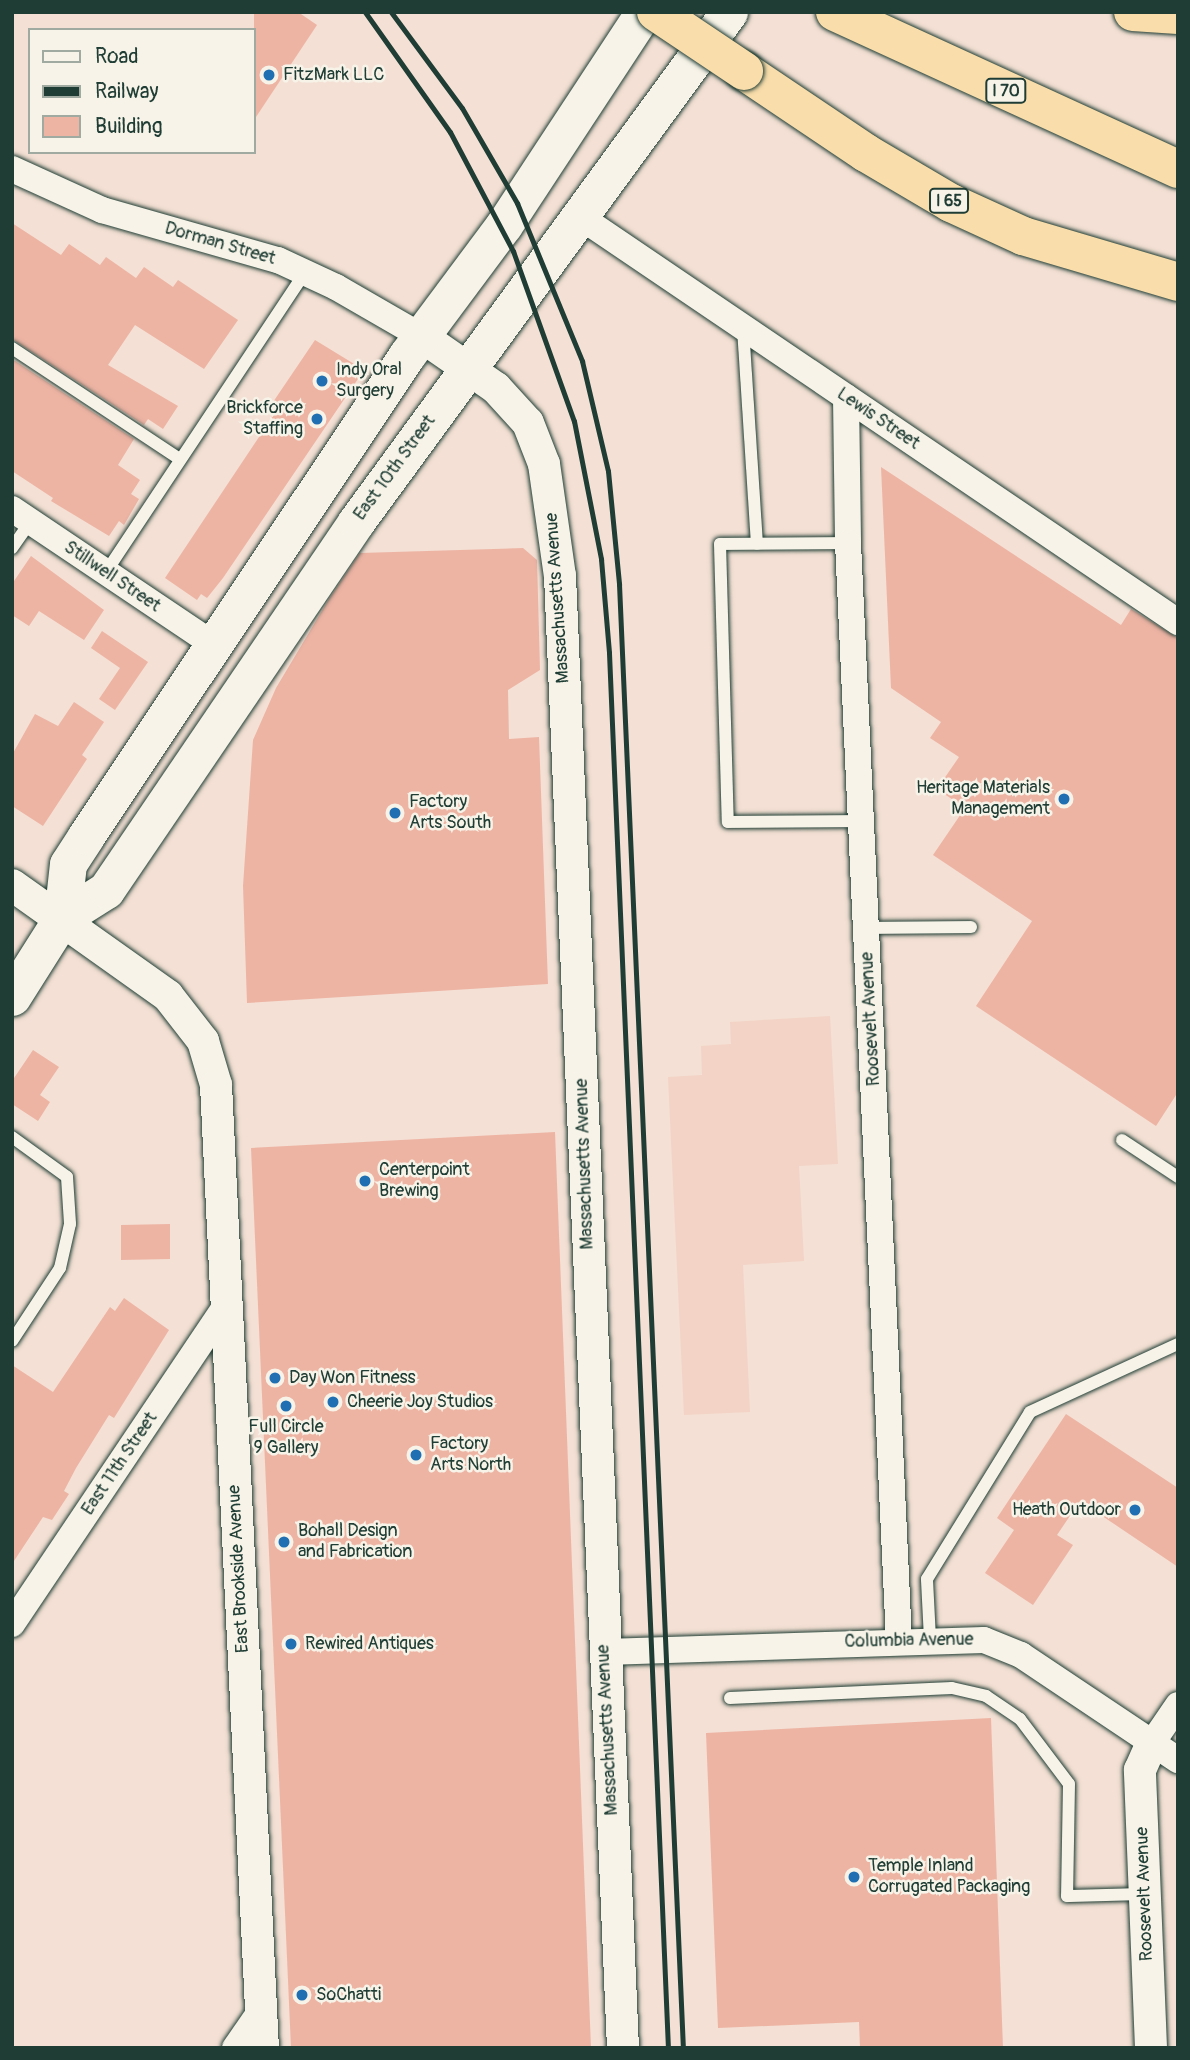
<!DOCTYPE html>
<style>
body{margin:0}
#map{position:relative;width:1190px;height:2060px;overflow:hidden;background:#f4e0d4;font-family:Pangolin,sans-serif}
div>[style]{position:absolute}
.built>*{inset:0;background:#f2d3c6}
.building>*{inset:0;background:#edb4a4}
.roads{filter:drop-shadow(0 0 2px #1f3d34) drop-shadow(0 0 2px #1f3d34)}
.service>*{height:12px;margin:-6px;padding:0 6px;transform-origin:6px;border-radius:6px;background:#f7f3e8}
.minor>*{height:26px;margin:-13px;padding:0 13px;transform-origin:13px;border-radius:13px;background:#f7f3e8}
.tertiary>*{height:32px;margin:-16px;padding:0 16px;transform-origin:16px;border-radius:16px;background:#f7f3e8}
.secondary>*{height:37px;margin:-18.5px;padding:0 18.5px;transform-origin:18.5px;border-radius:18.5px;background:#f7f3e8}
.motorway>*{height:38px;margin:-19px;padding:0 19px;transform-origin:19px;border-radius:19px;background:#f9ddab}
.rail>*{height:5px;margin:-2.5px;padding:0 2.5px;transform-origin:2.5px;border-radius:2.5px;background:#1f3d34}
.bridges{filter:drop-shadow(0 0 2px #1f3d34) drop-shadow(0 0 2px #1f3d34)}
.motorway-bridge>*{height:38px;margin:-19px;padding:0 19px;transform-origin:19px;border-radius:19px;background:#f9ddab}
.dots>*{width:19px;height:19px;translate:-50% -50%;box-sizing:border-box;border:4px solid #f7f3e8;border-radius:50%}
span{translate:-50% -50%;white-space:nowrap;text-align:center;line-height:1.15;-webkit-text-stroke:5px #f7f3e8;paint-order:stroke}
.shield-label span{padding:2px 5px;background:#f7f3e8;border:2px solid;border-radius:5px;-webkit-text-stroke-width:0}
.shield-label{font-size:16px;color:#1f3d34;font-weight:700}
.poi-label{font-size:18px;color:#1f3d34}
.left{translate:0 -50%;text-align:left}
.right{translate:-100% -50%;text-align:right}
.street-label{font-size:18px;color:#1f3d34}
.frame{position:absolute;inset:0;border:14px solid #1f3d34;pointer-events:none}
.legend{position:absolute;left:28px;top:28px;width:228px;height:126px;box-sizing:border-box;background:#f7f3e8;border:2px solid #a1aaa0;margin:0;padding:9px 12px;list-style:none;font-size:21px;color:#1f3d34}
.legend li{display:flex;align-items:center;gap:14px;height:35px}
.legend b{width:35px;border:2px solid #a1aaa0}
</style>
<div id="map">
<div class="built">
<div style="clip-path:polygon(830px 1016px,838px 1164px,799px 1166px,804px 1261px,743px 1265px,750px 1412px,684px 1415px,668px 1077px,702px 1075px,701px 1046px,731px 1044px,730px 1022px)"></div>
</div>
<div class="building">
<div style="clip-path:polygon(254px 12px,298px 12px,317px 25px,254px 120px)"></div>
<div style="clip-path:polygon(12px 223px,61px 255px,69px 244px,100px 265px,106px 257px,136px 278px,144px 267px,173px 287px,178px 280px,238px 320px,204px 369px,135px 325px,108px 365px,178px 406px,163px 429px,148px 419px,144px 425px,12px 339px)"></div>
<div style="clip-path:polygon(315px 340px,364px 370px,223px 578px,207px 598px,201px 594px,197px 600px,165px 578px,273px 416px,267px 411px)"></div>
<div style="clip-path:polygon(12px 359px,134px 439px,118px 465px,140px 480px,131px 494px,139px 499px,124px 525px,119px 521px,109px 536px,51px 501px,53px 498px,12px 471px)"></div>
<div style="clip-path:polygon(881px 467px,1121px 625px,1131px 609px,1178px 638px,1178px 1092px,1156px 1126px,976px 1006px,1032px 921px,933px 855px,965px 808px,937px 789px,959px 757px,930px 738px,941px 722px,891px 688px)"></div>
<div style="clip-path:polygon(523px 548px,537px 560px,540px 670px,508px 690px,509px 739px,539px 737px,548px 984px,247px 1003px,243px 886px,253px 740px,276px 688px,329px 599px,360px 553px)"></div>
<div style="clip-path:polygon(31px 556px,104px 610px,84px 640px,39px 611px,29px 626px,12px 615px,12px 584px)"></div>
<div style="clip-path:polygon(102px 631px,148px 662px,115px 710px,99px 699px,120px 668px,91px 648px)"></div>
<div style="clip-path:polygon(74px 702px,104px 722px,82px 755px,87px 759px,43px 826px,12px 806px,12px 755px,35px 714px,58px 726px)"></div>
<div style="clip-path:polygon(33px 1050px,59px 1067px,40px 1095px,50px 1102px,38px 1121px,12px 1104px,12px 1081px)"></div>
<div style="clip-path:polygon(555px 1132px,591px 2048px,291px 2048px,251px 1148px)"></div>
<div style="clip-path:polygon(170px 1224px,170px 1259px,121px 1260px,121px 1225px)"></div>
<div style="clip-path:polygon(124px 1298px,169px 1330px,114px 1418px,109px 1415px,76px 1468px,64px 1491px,69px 1494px,52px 1520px,43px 1517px,12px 1564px,12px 1365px,53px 1392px,110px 1307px,115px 1311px)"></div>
<div style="clip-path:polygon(1066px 1414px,1178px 1488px,1178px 1567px,1080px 1501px,1057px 1535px,1073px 1545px,1033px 1605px,985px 1573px,1014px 1530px,997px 1518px)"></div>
<div style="clip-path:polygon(991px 1718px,1003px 2048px,860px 2048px,859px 2022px,718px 2028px,706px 1733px)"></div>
</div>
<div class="roads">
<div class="service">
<div style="left:743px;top:328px;width:216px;rotate:86.3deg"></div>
<div style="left:12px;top:348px;width:201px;rotate:33.5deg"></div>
<div style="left:848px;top:543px;width:128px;rotate:179.6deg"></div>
<div style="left:720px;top:544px;width:278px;rotate:88.4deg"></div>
<div style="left:728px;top:822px;width:133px;rotate:-0.4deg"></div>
<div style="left:12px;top:548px;width:32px;rotate:-55deg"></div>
<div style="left:106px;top:572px;width:360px;rotate:-56.4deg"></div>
<div style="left:866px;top:928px;width:105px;rotate:-0.5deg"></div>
<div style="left:12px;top:1137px;width:68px;rotate:36deg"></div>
<div style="left:67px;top:1177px;width:47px;rotate:86.3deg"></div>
<div style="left:70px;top:1224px;width:45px;rotate:102.8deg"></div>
<div style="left:60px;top:1268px;width:87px;rotate:123.3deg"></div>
<div style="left:1122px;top:1140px;width:67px;rotate:33.5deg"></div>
<div style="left:930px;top:1639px;width:60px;rotate:-92.9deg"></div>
<div style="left:927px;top:1579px;width:196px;rotate:-58.3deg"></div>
<div style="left:1030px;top:1412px;width:163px;rotate:-24.7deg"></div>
<div style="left:730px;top:1698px;width:222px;rotate:-2.6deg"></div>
<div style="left:952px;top:1688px;width:35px;rotate:13deg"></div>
<div style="left:986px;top:1696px;width:41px;rotate:34.1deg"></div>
<div style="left:1020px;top:1719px;width:81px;rotate:53deg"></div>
<div style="left:1069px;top:1784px;width:112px;rotate:91deg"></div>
<div style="left:1067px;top:1896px;width:78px;rotate:-1.5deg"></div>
</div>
<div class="minor">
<div style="left:12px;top:169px;width:99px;rotate:24.5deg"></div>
<div style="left:102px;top:210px;width:183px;rotate:15.9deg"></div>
<div style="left:278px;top:260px;width:64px;rotate:25deg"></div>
<div style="left:336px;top:287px;width:98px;rotate:30deg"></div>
<div style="left:579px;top:216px;width:724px;rotate:34.13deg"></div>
<div style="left:846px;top:397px;width:146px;rotate:89.2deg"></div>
<div style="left:848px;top:543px;width:1098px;rotate:87.34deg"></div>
<div style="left:12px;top:509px;width:242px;rotate:33.9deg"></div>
<div style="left:12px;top:1624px;width:386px;rotate:-56.1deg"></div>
<div style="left:605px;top:1652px;width:379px;rotate:-1.8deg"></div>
<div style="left:984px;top:1640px;width:40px;rotate:22deg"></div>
<div style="left:1021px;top:1655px;width:189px;rotate:33.8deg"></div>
<div style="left:1152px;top:1743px;width:46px;rotate:-55.6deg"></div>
<div style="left:235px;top:2048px;width:47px;rotate:-55.3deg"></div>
</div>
<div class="tertiary">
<div style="left:421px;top:336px;width:91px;rotate:34.7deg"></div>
<div style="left:496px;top:388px;width:47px;rotate:47.6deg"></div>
<div style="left:528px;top:423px;width:44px;rotate:68.7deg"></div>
<div style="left:544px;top:464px;width:113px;rotate:81.9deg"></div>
<div style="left:560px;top:576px;width:1473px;rotate:87.55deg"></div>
<div style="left:12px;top:885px;width:191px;rotate:35.4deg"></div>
<div style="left:168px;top:996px;width:57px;rotate:52.1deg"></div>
<div style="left:203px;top:1041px;width:46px;rotate:73.5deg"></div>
<div style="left:216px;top:1085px;width:964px;rotate:87.21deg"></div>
<div style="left:1151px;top:2048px;width:278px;rotate:-92.3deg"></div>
<div style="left:1140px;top:1770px;width:30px;rotate:-66deg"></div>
</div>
<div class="secondary">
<div style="left:62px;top:918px;width:52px;rotate:-32.5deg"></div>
<div style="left:106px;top:890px;width:445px;rotate:-55.8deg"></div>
<div style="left:356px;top:522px;width:632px;rotate:-53.82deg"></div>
<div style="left:12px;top:997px;width:93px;rotate:-57.7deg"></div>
<div style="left:62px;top:918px;width:54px;rotate:-83.7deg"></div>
<div style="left:68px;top:864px;width:33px;rotate:-57deg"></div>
<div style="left:86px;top:836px;width:578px;rotate:-56.28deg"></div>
<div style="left:407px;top:355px;width:162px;rotate:-53.3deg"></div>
<div style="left:504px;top:225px;width:255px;rotate:-56.7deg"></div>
</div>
<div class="motorway">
<div style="left:835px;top:12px;width:377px;rotate:24.6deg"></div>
<div style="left:1133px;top:12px;width:45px;rotate:3.8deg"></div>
<div style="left:744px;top:71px;width:147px;rotate:33.9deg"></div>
<div style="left:866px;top:153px;width:99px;rotate:30.5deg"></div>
<div style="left:951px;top:203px;width:79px;rotate:24.6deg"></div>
<div style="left:1023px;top:236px;width:162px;rotate:16.5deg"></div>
</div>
</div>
<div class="rail">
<div style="left:365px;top:12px;width:147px;rotate:54.7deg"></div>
<div style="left:450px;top:132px;width:135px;rotate:62.1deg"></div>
<div style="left:513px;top:251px;width:181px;rotate:70.3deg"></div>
<div style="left:574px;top:421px;width:141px;rotate:78.9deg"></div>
<div style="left:601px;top:559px;width:94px;rotate:85.1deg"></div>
<div style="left:609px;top:653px;width:1396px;rotate:87.58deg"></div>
<div style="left:391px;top:12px;width:119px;rotate:53.5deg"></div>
<div style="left:462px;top:108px;width:110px;rotate:59.9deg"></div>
<div style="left:517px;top:203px;width:171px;rotate:67.6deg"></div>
<div style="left:582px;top:361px;width:113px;rotate:76.7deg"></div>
<div style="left:608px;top:471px;width:114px;rotate:84.4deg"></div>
<div style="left:619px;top:584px;width:1465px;rotate:87.5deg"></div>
</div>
<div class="bridges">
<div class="motorway-bridge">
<div style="left:656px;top:12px;width:106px;rotate:33.8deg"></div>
</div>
</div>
<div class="dots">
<div style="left:269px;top:75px;background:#1f6fb2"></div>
<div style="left:322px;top:381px;background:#1f6fb2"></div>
<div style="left:317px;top:419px;background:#1f6fb2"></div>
<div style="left:1064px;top:799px;background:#1f6fb2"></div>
<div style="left:395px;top:813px;background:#1f6fb2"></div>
<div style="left:365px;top:1181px;background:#1f6fb2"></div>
<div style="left:275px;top:1378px;background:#1f6fb2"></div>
<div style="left:333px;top:1402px;background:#1f6fb2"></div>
<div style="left:286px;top:1406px;background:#1f6fb2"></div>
<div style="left:416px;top:1455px;background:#1f6fb2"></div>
<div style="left:1135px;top:1510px;background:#1f6fb2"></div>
<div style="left:284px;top:1542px;background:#1f6fb2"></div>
<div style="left:291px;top:1644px;background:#1f6fb2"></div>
<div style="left:854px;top:1877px;background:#1f6fb2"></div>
<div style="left:302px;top:1995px;background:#1f6fb2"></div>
</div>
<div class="shield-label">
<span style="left:1006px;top:91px">I 70</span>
<span style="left:949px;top:201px">I 65</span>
</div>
<div class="poi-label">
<span class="left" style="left:283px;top:75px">FitzMark LLC</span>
<span class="left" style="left:336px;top:381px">Indy Oral<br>Surgery</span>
<span class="right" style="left:303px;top:419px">Brickforce<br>Staffing</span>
<span class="right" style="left:1050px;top:799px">Heritage Materials<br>Management</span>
<span class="left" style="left:409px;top:813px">Factory<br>Arts South</span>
<span class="left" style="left:379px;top:1181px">Centerpoint<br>Brewing</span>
<span class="left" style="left:289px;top:1378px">Day Won Fitness</span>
<span class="left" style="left:347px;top:1402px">Cheerie Joy Studios</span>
<span style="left:286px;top:1438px">Full Circle<br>9 Gallery</span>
<span class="left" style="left:430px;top:1455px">Factory<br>Arts North</span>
<span class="right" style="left:1121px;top:1510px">Heath Outdoor</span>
<span class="left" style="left:298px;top:1542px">Bohall Design<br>and Fabrication</span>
<span class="left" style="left:305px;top:1644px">Rewired Antiques</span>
<span class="left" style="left:868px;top:1877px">Temple Inland<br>Corrugated Packaging</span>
<span class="left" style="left:316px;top:1995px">SoChatti</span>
</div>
<div class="street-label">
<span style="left:220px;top:244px;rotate:16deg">Dorman Street</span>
<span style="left:878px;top:419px;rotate:34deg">Lewis Street</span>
<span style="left:395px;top:468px;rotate:-54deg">East 10th Street</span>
<span style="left:112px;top:577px;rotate:34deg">Stillwell Street</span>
<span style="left:558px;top:598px;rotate:-94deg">Massachusetts Avenue</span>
<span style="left:871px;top:1019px;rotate:-93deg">Roosevelt Avenue</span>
<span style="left:585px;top:1164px;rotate:-92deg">Massachusetts Avenue</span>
<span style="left:120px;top:1464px;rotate:-56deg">East 11th Street</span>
<span style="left:239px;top:1569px;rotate:-93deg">East Brookside Avenue</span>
<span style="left:909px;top:1641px;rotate:-1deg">Columbia Avenue</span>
<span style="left:608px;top:1730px;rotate:-93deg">Massachusetts Avenue</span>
<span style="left:1145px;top:1894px;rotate:-92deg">Roosevelt Avenue</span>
</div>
<div class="frame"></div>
<ul class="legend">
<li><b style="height:9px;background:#f7f3e8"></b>Road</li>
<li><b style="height:9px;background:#1f3d34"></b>Railway</li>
<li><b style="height:19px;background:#edb4a4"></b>Building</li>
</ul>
</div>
